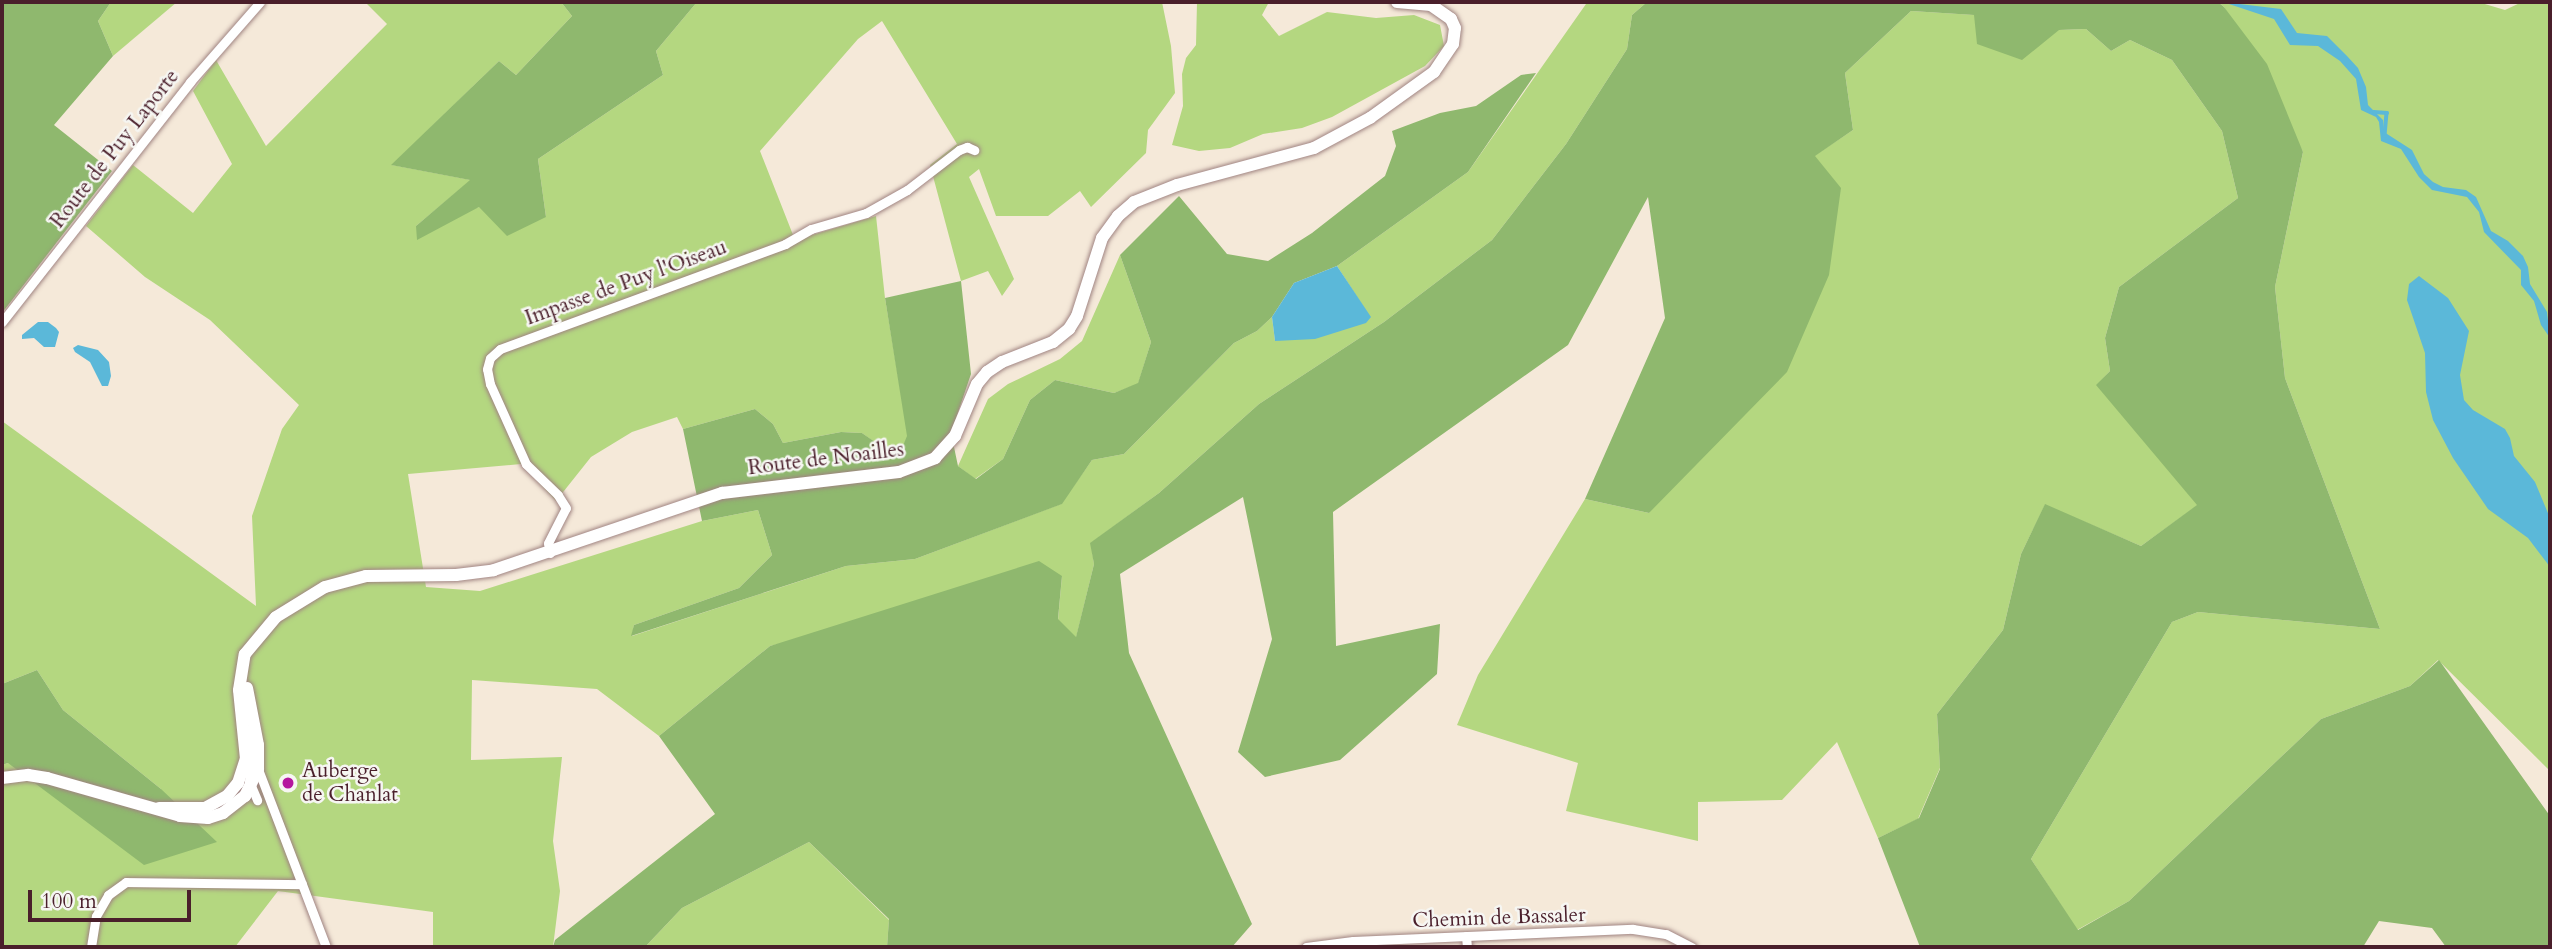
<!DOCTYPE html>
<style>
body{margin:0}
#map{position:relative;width:2552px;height:949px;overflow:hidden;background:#f5e9d9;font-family:Cardo,serif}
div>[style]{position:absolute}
.green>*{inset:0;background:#b4d780}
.forest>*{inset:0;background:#8fb86e}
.water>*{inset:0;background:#5bb8d9}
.stream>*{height:3.5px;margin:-1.75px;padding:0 1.75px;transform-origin:1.75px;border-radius:1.75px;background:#5bb8d9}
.roads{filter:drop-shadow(0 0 2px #a08482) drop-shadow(0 0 2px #a08482)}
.street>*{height:9px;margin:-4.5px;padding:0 4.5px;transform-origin:4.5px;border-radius:4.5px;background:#fff}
.secondary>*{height:12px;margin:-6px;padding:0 6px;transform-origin:6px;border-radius:6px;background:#fff}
.dots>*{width:19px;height:19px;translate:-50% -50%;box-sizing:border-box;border:4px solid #f6f6f2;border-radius:50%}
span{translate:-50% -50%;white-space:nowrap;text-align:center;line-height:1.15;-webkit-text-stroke:5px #f6f6f2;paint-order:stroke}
.street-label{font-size:21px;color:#4a1f2b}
.poi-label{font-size:21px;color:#4a1f2b}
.left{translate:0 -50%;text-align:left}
.frame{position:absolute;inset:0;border:4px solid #4a1f2b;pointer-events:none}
.scale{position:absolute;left:28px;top:890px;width:163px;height:32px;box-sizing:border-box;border:4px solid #4a1f2b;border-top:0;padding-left:9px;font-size:21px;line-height:24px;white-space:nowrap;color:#4a1f2b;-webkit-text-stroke:5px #f6f6f2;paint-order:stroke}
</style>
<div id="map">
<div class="green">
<div style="clip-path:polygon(111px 2px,177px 2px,113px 56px,98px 21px)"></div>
<div style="clip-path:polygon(365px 2px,561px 2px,572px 16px,516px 75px,499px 61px,392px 165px,471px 180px,416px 226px,479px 207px,546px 217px,538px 159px,663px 75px,656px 51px,697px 2px,1162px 2px,1171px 46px,1175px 93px,1148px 130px,1146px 153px,1091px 207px,1080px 191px,1048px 216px,996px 216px,979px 169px,969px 177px,1014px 279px,1002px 296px,988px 271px,961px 281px,930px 165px,957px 144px,882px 21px,858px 39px,760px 151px,795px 240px,876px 216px,885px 298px,908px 436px,902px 448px,884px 449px,862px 433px,841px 432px,783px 443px,773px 424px,755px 409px,683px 429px,677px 417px,632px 432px,591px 457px,556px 501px,521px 464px,408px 474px,426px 587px,480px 591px,702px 521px,758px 510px,772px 555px,739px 588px,634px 625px,632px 636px,846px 566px,915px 559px,1061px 504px,1092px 460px,1124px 454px,1234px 343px,1257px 331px,1272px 317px,1275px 341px,1370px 317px,1337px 266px,1468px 172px,1586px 4px,1583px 2px,1647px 2px,1632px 15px,1627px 49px,1566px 144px,1492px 240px,1384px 322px,1259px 404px,1159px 493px,1091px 543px,1094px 564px,1076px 638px,1058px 620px,1062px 576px,770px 646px,659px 736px,597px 689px,472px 680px,471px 760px,562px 757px,553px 841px,560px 891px,553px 947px,433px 947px,433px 912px,278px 891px,235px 947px,2px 947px,2px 765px,8px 763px,161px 789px,63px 710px,37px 670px,2px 684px,2px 421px,256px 606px,252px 516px,282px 429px,299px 405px,210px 320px,145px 277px,86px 226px,133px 165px,193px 213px,232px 164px,193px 91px,216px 60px,266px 146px,387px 24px)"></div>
<div style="clip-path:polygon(1197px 2px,1269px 2px,1262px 15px,1279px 36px,1327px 12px,1376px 18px,1414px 15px,1440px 25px,1444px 46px,1425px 66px,1332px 117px,1302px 128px,1263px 134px,1230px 148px,1199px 151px,1172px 145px,1183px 106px,1182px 74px,1186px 58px,1196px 45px)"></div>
<div style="clip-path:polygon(2218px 2px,2478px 2px,2505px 10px,2522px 2px,2550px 2px,2550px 771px,2438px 660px,2410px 686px,2321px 719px,2129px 901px,2077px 930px,2031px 859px,2172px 622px,2198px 612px,2380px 629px,2285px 378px,2275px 287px,2303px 152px,2224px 7px)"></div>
<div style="clip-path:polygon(1911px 11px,1975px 15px,2059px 30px,2086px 29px,2111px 51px,2130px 40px,2172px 60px,2222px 131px,2238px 198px,2119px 287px,2105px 338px,2110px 371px,2097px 385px,2198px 505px,2141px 546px,2045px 505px,2021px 554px,2003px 630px,1937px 714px,1940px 768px,1918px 819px,1878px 838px,1837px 742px,1782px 800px,1698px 802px,1698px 841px,1566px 811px,1578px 763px,1457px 725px,1478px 675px,1585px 499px,1649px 513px,1814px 156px,1853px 130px,1845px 73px)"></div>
<div style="clip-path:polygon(1120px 255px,1151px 342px,1138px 384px,1114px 393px,1055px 380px,1030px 400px,1003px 459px,975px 479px,958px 466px,988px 399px,1008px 384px,1060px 359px,1082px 341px)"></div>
<div style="clip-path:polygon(809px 842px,889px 920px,887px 947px,645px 947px,682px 908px)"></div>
</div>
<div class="forest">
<div style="clip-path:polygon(2px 2px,111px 2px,98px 21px,113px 56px,54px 125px,112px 171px,2px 313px)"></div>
<div style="clip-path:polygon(561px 2px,697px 2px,656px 51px,663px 75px,538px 159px,546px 217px,507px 236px,479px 207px,417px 240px,416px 226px,470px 180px,391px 165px,499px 61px,516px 75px,572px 16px)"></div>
<div style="clip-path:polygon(1647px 2px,2218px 2px,2224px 7px,2267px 64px,2303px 152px,2275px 287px,2285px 378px,2380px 629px,2198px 612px,2172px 622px,2031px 859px,2078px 930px,2129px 901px,2321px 719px,2410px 686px,2439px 660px,2550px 816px,2550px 947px,2446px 947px,2432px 928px,2379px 921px,2363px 947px,1920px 947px,1878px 838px,1919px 818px,1940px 769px,1937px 714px,2003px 630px,2021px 554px,2045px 504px,2141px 546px,2197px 505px,2096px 385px,2110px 371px,2105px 338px,2119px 287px,2238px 198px,2222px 131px,2172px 60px,2130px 40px,2111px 51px,2086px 29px,2059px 30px,2022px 60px,1977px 44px,1974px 15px,1911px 11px,1845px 73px,1853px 130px,1815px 156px,1841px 188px,1829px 275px,1787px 372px,1649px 513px,1585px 499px,1665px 318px,1648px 197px,1568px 345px,1333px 512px,1336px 646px,1440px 624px,1437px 674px,1340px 760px,1265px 777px,1238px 752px,1272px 639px,1243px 497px,1120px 574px,1129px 653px,1252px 924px,1232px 947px,887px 947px,889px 919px,809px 842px,682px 908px,645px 947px,553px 947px,555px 940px,715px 814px,659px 736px,770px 646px,1039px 561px,1062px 576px,1058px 619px,1076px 637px,1094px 564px,1090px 543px,1159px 493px,1259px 404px,1384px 322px,1492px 240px,1566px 144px,1627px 49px,1632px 15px)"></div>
<div style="clip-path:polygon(1536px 73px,1468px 172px,1337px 266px,1294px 283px,1272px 317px,1257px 331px,1234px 343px,1124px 454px,1092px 460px,1062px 504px,915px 559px,846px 566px,631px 636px,634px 625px,739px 588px,772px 555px,758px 510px,702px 521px,683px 429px,755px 409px,773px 424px,783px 443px,841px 432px,862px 433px,885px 449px,902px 448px,907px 436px,885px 298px,961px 281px,971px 374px,951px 433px,958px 466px,976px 479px,1003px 459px,1030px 400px,1055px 380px,1114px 393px,1138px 383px,1151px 342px,1120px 255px,1179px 196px,1227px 254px,1268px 261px,1312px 233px,1385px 176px,1396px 146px,1392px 131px,1440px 113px,1476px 106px,1521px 75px)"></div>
<div style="clip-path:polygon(37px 670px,63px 710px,161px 789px,217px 842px,144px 865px,8px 763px,2px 765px,2px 684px)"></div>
</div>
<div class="water">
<div style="clip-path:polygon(2223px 2px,2281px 9px,2297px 33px,2327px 36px,2347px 56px,2358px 68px,2366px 87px,2368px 105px,2383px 120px,2384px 132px,2412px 150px,2424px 174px,2433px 182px,2443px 187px,2466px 190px,2476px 197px,2491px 231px,2508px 241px,2523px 256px,2528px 267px,2530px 284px,2547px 312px,2550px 338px,2541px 325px,2534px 301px,2521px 285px,2521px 270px,2484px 232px,2479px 212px,2467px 197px,2432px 190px,2419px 177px,2401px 149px,2381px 141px,2379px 122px,2376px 117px,2361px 110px,2356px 79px,2340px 61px,2318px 46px,2290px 45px,2274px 19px)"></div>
<div style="clip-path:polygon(1337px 266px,1371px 317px,1366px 323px,1315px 339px,1275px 341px,1272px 317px,1294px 283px)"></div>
<div style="clip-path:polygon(2419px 276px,2448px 298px,2469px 331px,2460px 375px,2464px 400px,2473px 410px,2505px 429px,2510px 438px,2514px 456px,2535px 482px,2550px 518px,2550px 567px,2528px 538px,2488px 509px,2453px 458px,2433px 420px,2426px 392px,2425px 353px,2407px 300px,2409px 284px)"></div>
<div style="clip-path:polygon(38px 322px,48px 322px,56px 328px,59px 332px,55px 347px,44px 347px,34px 338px,22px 339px,22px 335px)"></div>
<div style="clip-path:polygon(78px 345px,98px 350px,109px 362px,111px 376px,108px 386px,102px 386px,90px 362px,75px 352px,73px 348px)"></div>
</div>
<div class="stream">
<div style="left:2374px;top:112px;width:13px;rotate:4deg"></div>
<div style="left:2387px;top:113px;width:23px;rotate:95deg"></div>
</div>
<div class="roads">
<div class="street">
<div style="left:2px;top:322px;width:305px;rotate:-51.9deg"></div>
<div style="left:190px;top:82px;width:106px;rotate:-48.8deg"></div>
<div style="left:550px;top:553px;width:10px;rotate:-101deg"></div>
<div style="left:548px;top:543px;width:39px;rotate:-63deg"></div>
<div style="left:566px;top:508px;width:15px;rotate:-122deg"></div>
<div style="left:558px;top:495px;width:45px;rotate:-135.9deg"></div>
<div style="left:526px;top:464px;width:88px;rotate:-114.2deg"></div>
<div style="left:490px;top:384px;width:15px;rotate:-101deg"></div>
<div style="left:487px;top:369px;width:11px;rotate:-75deg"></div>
<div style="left:490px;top:358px;width:13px;rotate:-42deg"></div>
<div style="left:500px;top:349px;width:304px;rotate:-20.2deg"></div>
<div style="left:785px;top:244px;width:30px;rotate:-30deg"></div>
<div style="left:811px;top:229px;width:57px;rotate:-16.2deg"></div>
<div style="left:866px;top:213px;width:47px;rotate:-29.3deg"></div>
<div style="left:907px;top:190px;width:66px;rotate:-37.6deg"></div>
<div style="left:959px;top:150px;width:9px;rotate:-21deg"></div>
<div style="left:967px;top:147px;width:8px;rotate:23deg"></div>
<div style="left:247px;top:729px;width:21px;rotate:76deg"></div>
<div style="left:252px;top:749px;width:32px;rotate:95deg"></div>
<div style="left:249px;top:781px;width:21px;rotate:67deg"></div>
<div style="left:258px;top:769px;width:191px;rotate:69.1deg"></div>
<div style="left:1466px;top:936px;width:11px;rotate:85deg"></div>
<div style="left:91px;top:947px;width:31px;rotate:-81deg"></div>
<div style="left:96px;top:916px;width:24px;rotate:-60deg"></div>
<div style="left:108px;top:895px;width:22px;rotate:-36deg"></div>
<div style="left:126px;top:882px;width:176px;rotate:0.7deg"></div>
<div style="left:1306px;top:947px;width:47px;rotate:-7.3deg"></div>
<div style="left:1353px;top:941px;width:280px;rotate:-2.5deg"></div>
<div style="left:1633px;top:929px;width:33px;rotate:9deg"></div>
<div style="left:1666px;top:934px;width:29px;rotate:27deg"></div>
</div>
<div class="secondary">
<div style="left:2px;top:778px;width:26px;rotate:-7deg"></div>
<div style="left:28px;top:775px;width:19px;rotate:9deg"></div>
<div style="left:47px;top:778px;width:138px;rotate:15.9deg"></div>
<div style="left:180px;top:816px;width:28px;rotate:4deg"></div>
<div style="left:208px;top:818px;width:16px;rotate:-18deg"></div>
<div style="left:223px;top:813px;width:28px;rotate:-38deg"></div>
<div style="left:245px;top:796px;width:30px;rotate:-64deg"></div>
<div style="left:258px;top:769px;width:24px;rotate:-90deg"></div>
<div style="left:258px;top:745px;width:58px;rotate:-100.9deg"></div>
<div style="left:159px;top:808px;width:46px"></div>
<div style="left:205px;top:808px;width:25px;rotate:-29deg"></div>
<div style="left:227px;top:796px;width:17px;rotate:-50deg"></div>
<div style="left:238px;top:783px;width:25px;rotate:-72deg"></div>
<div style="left:246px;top:759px;width:69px;rotate:-95.8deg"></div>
<div style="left:239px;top:690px;width:36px;rotate:-81deg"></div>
<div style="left:245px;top:654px;width:48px;rotate:-50deg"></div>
<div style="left:276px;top:617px;width:57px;rotate:-31.5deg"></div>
<div style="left:325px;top:587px;width:42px;rotate:-15deg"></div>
<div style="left:366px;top:576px;width:90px;rotate:-0.6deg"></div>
<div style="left:456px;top:575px;width:38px;rotate:-7deg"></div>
<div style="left:494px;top:570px;width:241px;rotate:-18.7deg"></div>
<div style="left:722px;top:493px;width:178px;rotate:-6.8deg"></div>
<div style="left:899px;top:472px;width:39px;rotate:-21deg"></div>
<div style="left:935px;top:458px;width:30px;rotate:-48deg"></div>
<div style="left:955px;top:436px;width:56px;rotate:-67.1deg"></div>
<div style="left:977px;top:384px;width:16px;rotate:-50deg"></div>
<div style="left:987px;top:372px;width:18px;rotate:-34deg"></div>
<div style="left:1002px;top:362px;width:55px;rotate:-21.4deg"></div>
<div style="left:1053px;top:342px;width:21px;rotate:-39deg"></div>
<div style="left:1069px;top:329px;width:15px;rotate:-58deg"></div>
<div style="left:1077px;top:316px;width:82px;rotate:-72.2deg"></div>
<div style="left:1102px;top:238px;width:27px;rotate:-54deg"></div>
<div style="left:1118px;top:216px;width:21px;rotate:-41deg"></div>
<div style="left:1134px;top:202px;width:46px;rotate:-21.6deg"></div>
<div style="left:1177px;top:185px;width:142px;rotate:-15.1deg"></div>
<div style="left:1314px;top:148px;width:64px;rotate:-28.2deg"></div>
<div style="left:1370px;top:118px;width:79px;rotate:-35.7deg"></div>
<div style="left:1434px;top:72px;width:34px;rotate:-56deg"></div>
<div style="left:1453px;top:44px;width:16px;rotate:-83deg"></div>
<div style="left:1455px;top:28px;width:10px;rotate:-114deg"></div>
<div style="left:1451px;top:19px;width:24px;rotate:-145deg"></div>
<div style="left:1431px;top:5px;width:34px;rotate:-175deg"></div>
</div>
</div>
<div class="dots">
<div style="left:288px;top:783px;background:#b5179e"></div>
</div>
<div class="street-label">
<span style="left:115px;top:149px;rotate:-52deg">Route de Puy Laporte</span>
<span style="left:626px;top:283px;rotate:-20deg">Impasse de Puy l'Oiseau</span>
<span style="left:826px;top:459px;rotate:-7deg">Route de Noailles</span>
<span style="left:1499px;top:918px;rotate:-2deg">Chemin de Bassaler</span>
</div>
<div class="poi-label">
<span class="left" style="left:302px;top:783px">Auberge<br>de Chanlat</span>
</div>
<div class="frame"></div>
<div class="scale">100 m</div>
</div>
